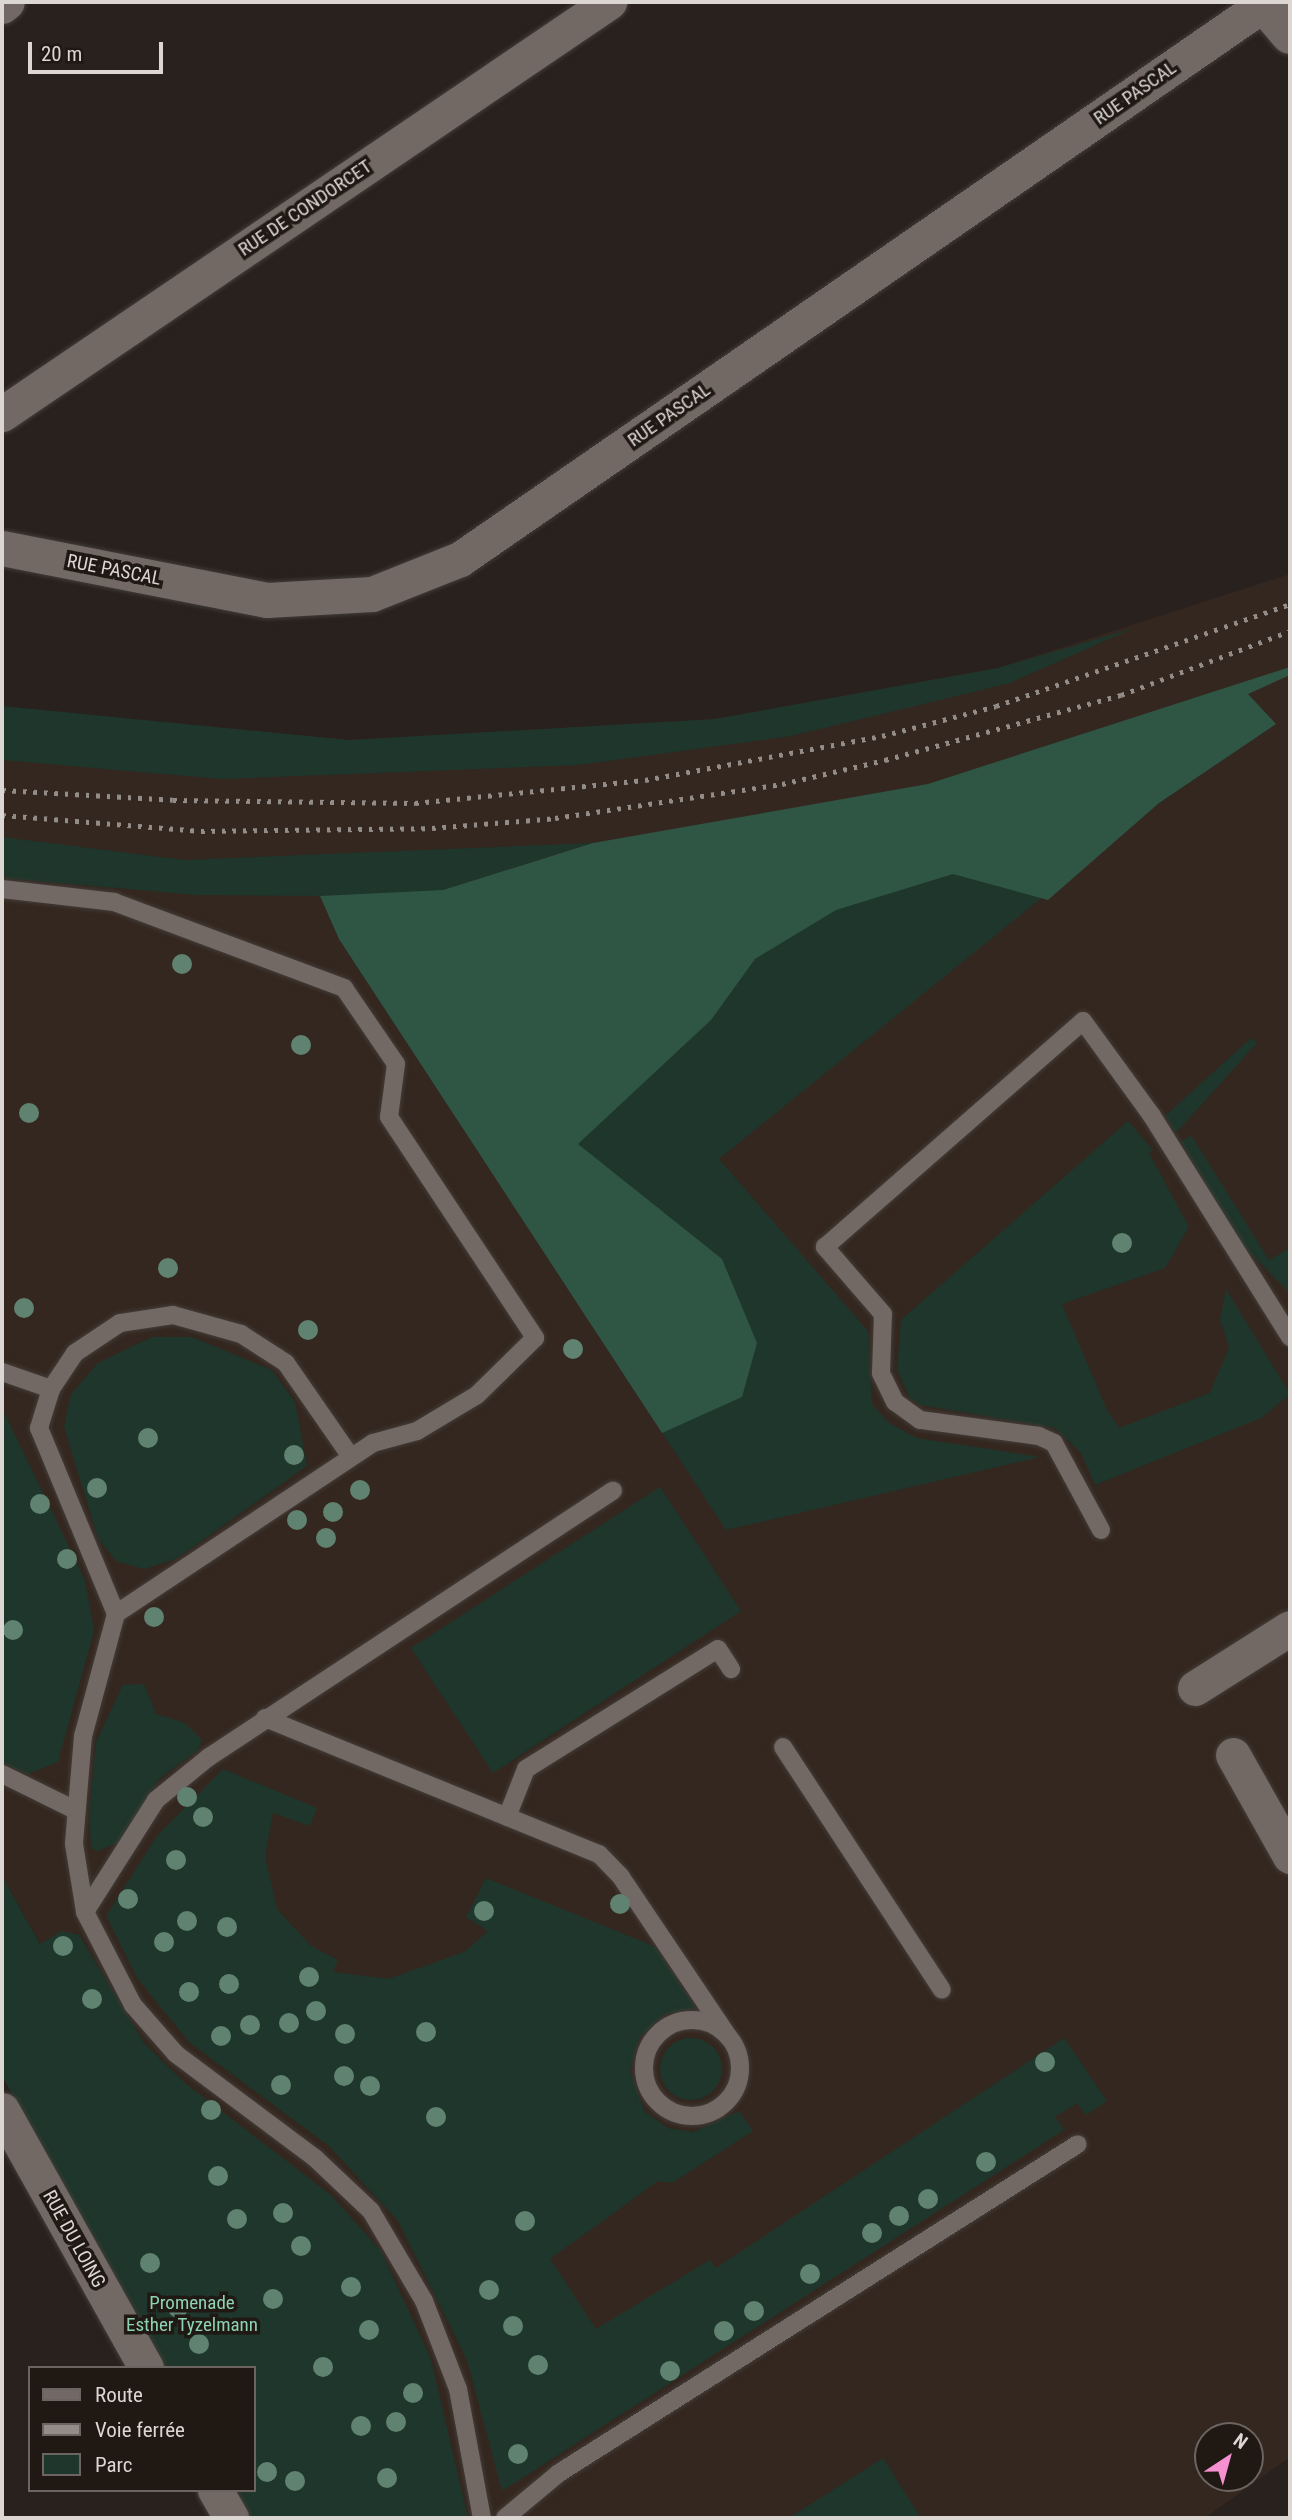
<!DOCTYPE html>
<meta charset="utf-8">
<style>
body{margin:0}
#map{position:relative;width:1292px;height:2520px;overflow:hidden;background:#29211d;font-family:"Roboto Condensed",sans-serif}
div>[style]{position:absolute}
.built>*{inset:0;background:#34271f}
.green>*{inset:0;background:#1e362b}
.round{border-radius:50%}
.forest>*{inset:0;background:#2f5645}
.roads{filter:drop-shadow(0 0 2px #423c38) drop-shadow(0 0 2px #423c38)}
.lane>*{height:18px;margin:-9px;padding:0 9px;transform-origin:9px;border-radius:9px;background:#726964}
.lane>.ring{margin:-9px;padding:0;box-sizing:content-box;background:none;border:18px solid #726964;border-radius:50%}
.street>*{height:35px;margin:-17.5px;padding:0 17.5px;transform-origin:17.5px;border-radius:17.5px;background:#726964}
.secondary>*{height:38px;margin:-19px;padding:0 19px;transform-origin:19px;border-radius:19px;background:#726964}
.rail>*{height:5px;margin-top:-2.5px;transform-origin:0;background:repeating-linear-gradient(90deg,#938d89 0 3.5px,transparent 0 10.5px)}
.trees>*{width:20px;height:20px;margin:-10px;border-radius:50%;background:#608270}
span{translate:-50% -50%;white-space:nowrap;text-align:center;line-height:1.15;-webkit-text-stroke:7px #1f1813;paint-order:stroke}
.street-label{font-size:19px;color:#dcd7d3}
.park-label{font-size:19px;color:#8dd2b3}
.frame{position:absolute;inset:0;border:4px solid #dcd7d3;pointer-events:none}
.legend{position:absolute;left:28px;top:2366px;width:228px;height:126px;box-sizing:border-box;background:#1f1813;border:2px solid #6b6460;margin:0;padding:9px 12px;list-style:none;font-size:21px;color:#dcd7d3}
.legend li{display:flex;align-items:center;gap:14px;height:35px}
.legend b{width:35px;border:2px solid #6b6460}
.north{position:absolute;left:1194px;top:2422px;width:70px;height:70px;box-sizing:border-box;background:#1f1813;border:2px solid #6b6460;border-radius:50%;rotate:36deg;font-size:19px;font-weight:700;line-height:28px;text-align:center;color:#dcd7d3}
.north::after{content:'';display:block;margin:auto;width:24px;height:32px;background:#f690d0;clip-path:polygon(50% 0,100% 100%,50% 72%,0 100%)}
.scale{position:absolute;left:28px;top:42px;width:135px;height:32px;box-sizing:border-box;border:4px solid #dcd7d3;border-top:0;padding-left:9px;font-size:21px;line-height:24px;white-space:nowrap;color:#dcd7d3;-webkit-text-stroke:5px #1f1813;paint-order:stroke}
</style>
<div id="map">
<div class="built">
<div style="clip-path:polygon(evenodd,1290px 574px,1290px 2457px,1205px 2518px,366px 2518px,2px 1876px,2px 707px,349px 740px,715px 719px,998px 668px,1290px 574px,1208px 2436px,1250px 2436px,1250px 2478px,1208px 2478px,1208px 2436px)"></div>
</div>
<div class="green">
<div style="clip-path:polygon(1134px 628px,1010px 683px,791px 736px,578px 765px,221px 779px,2px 760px,2px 706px,349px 740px,715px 719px,998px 668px)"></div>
<div style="clip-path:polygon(1247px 694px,1276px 724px,1159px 803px,719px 1159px,868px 1331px,872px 1404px,889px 1423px,917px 1438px,1040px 1457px,726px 1530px,339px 939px,320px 896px,196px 895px,2px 878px,2px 837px,184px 860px,593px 843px,449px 888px,694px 856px)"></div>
<div style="clip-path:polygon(1251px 1038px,1257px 1043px,1176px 1133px,1165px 1116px)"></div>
<div style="clip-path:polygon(1128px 1121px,1153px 1150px,1149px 1153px,1189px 1227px,1165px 1268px,1062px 1304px,1107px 1410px,1119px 1428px,1210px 1393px,1229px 1347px,1220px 1319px,1226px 1289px,1290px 1394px,1261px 1418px,1095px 1485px,1081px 1453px,1055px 1428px,920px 1405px,910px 1398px,897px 1370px,901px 1320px)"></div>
<div style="clip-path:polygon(1191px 1135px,1269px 1260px,1290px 1248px,1290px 1293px,1242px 1245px,1181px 1142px)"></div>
<div style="clip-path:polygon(152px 1337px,192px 1337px,272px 1370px,295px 1402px,307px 1466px,176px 1559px,144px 1569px,116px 1561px,98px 1539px,64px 1426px,71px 1394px,98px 1363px)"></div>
<div style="clip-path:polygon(2px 1408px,85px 1580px,94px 1631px,58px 1762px,28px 1774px,2px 1763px)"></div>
<div style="clip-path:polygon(660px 1487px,741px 1611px,493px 1773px,411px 1648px)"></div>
<div style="clip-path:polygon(144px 1684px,156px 1714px,185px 1723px,202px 1740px,197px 1751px,159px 1779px,118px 1843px,97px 1851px,91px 1848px,89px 1815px,96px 1742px,123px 1685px)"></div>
<div style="clip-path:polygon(223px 1769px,317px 1808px,310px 1826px,273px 1813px,265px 1856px,277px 1909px,311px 1946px,338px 1960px,333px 1972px,388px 1979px,464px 1952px,488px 1931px,466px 1917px,486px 1878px,656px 1947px,696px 2008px,665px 2014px,639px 2038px,630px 2071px,645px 2112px,668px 2128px,693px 2132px,739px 2111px,753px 2131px,672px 2183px,658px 2181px,550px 2259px,596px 2329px,710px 2260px,716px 2268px,1064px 2038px,1107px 2101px,1086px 2115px,1077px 2103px,1055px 2117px,1064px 2130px,502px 2491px,467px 2360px,398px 2221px,329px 2146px,190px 2043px,137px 1978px,106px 1916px,157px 1836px)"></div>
<div style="clip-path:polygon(2px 1876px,40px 1944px,62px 1931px,79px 1935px,144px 2043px,186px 2084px,331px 2195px,381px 2251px,431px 2359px,468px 2518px,250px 2518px,234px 2490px,254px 2490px,254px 2368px,166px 2368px,2px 2076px)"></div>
<div class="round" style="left:660px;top:2038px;width:62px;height:62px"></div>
<div style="clip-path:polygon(883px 2458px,921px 2518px,789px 2518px)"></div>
</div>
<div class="forest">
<div style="clip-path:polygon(1290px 667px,1290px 675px,1248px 694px,1276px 724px,1159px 803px,1048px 900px,953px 874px,836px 910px,755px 959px,711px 1020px,578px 1144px,722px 1259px,757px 1343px,742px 1397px,662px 1433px,339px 939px,320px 896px,443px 890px,593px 843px,928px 784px)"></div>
</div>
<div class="roads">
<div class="lane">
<div style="left:2px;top:889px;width:113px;rotate:6.6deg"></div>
<div style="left:114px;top:902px;width:246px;rotate:20.5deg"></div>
<div style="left:344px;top:988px;width:92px;rotate:55.6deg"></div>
<div style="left:396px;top:1064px;width:53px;rotate:97.5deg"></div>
<div style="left:389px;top:1117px;width:265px;rotate:56.5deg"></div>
<div style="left:535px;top:1338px;width:81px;rotate:135.5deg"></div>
<div style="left:477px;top:1395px;width:70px;rotate:149deg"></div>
<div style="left:417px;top:1431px;width:46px;rotate:164.7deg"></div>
<div style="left:373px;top:1443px;width:309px;rotate:146.4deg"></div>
<div style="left:2px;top:1372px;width:52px;rotate:19.1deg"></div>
<div style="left:351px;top:1457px;width:114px;rotate:-124.7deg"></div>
<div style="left:286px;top:1363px;width:54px;rotate:-147.2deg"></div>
<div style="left:241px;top:1334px;width:71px;rotate:-164.4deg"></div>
<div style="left:173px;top:1315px;width:54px;rotate:171.4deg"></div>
<div style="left:120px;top:1323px;width:54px;rotate:146.3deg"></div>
<div style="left:75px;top:1353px;width:43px;rotate:123.7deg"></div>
<div style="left:51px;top:1389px;width:41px;rotate:107.1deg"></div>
<div style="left:39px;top:1428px;width:201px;rotate:67.5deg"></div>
<div style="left:116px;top:1614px;width:126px;rotate:105.1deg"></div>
<div style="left:83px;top:1736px;width:108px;rotate:94.8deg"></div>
<div style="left:74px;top:1844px;width:69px;rotate:80.8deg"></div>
<div style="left:85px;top:1912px;width:105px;rotate:62.7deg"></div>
<div style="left:133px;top:2005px;width:65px;rotate:48.7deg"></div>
<div style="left:176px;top:2054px;width:174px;rotate:36.8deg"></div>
<div style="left:315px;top:2158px;width:77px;rotate:43.4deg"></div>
<div style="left:371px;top:2211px;width:104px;rotate:59.5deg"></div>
<div style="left:424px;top:2301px;width:94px;rotate:68.9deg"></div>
<div style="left:458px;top:2389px;width:131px;rotate:79.5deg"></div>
<div style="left:1101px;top:1530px;width:99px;rotate:-118.4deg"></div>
<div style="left:1054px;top:1443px;width:17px;rotate:-155deg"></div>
<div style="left:1039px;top:1436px;width:120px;rotate:-172.3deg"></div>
<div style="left:920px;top:1420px;width:31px;rotate:-144deg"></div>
<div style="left:895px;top:1402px;width:32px;rotate:-116deg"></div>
<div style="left:881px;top:1373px;width:59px;rotate:-88.1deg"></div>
<div style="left:883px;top:1314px;width:89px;rotate:-130.9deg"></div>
<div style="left:825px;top:1247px;width:343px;rotate:-41.2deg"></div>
<div style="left:1083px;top:1021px;width:117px;rotate:54deg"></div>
<div style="left:1152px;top:1116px;width:261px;rotate:58deg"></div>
<div style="left:265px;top:1718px;width:361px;rotate:22.2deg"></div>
<div style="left:599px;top:1854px;width:32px;rotate:46deg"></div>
<div style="left:621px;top:1877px;width:192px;rotate:56.1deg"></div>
<div style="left:783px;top:1747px;width:290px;rotate:56.8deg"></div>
<div style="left:2px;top:1774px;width:79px;rotate:26.2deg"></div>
<div style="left:507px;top:1817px;width:52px;rotate:-68.4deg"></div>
<div style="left:526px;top:1769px;width:226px;rotate:-32deg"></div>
<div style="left:718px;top:1649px;width:24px;rotate:57deg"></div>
<div style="left:85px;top:1912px;width:133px;rotate:-57.6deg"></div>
<div style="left:156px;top:1800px;width:68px;rotate:-39.1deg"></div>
<div style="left:209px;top:1757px;width:484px;rotate:-33.4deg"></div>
<div class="ring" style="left:644px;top:2020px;width:78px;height:78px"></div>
<div style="left:505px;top:2518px;width:70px;rotate:-39.8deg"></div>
<div style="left:559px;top:2473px;width:614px;rotate:-32.37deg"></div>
</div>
<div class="street">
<div style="left:2px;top:6px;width:6px;rotate:-39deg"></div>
<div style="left:2px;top:414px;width:734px;rotate:-34.17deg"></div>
<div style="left:2px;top:548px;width:270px;rotate:11.1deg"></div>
<div style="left:267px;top:600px;width:105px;rotate:-3.3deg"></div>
<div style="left:372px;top:594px;width:95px;rotate:-21.7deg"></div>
<div style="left:460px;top:559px;width:977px;rotate:-34.62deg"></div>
<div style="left:1195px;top:1688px;width:112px;rotate:-32.3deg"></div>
<div style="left:1233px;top:1755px;width:116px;rotate:60.6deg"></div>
<div style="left:2px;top:2110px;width:295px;rotate:60.8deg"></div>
<div style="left:215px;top:2490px;width:32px;rotate:60deg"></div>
</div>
<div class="secondary">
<div style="left:1262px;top:2px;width:43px;rotate:49.7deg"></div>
</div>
</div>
<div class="rail">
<div style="left:2px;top:790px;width:171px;rotate:3.3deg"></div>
<div style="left:173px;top:800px;width:242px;rotate:0.7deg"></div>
<div style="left:415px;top:803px;width:231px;rotate:-5.7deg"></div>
<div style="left:645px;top:780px;width:241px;rotate:-10.5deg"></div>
<div style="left:882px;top:736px;width:118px;rotate:-14.7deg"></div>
<div style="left:996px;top:706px;width:311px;rotate:-19.1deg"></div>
<div style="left:2px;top:815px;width:200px;rotate:4.6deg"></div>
<div style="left:201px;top:831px;width:231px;rotate:-0.7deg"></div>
<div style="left:432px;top:828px;width:123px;rotate:-4.6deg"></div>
<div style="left:555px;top:818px;width:230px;rotate:-8.5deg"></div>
<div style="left:782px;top:784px;width:106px;rotate:-13.1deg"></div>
<div style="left:885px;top:760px;width:245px;rotate:-15.4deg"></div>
<div style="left:1121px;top:695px;width:181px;rotate:-20.7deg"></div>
</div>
<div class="trees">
<div style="left:182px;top:964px"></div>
<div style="left:301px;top:1045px"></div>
<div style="left:29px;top:1113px"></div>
<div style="left:1122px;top:1243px"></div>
<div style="left:168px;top:1268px"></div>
<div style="left:24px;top:1308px"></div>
<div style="left:308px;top:1330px"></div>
<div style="left:573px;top:1349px"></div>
<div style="left:148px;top:1438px"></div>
<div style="left:294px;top:1455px"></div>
<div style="left:97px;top:1488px"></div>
<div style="left:360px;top:1490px"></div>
<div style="left:40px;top:1504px"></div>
<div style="left:333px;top:1512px"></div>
<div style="left:297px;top:1520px"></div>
<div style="left:326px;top:1538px"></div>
<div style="left:67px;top:1559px"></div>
<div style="left:154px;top:1617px"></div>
<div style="left:13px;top:1630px"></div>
<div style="left:187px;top:1797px"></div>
<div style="left:203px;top:1817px"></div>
<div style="left:176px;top:1860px"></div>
<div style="left:128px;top:1899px"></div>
<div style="left:620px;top:1904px"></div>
<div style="left:484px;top:1911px"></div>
<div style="left:187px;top:1921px"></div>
<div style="left:227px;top:1927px"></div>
<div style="left:164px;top:1942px"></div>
<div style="left:63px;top:1946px"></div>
<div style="left:309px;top:1977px"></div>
<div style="left:229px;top:1984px"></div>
<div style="left:189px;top:1992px"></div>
<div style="left:92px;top:1999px"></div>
<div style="left:316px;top:2011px"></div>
<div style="left:289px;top:2023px"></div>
<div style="left:250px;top:2025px"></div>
<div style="left:426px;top:2032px"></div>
<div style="left:345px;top:2034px"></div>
<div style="left:221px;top:2036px"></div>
<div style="left:1045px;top:2062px"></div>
<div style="left:344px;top:2076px"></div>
<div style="left:281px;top:2085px"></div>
<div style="left:370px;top:2086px"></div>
<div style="left:211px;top:2110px"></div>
<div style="left:436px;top:2117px"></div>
<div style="left:986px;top:2162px"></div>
<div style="left:218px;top:2176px"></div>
<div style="left:928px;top:2199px"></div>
<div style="left:283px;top:2213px"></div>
<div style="left:899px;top:2216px"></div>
<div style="left:237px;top:2219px"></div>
<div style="left:525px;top:2221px"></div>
<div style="left:872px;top:2233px"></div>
<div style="left:301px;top:2246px"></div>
<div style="left:150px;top:2263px"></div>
<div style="left:810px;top:2274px"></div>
<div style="left:351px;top:2287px"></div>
<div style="left:489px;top:2290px"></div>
<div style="left:273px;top:2299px"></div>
<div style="left:178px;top:2308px"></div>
<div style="left:754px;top:2311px"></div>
<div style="left:513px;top:2326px"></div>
<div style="left:369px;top:2330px"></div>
<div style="left:724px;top:2331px"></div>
<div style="left:199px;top:2344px"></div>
<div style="left:538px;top:2365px"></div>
<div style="left:323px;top:2367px"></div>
<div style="left:670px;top:2371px"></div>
<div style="left:413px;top:2393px"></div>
<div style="left:396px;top:2422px"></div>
<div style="left:361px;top:2426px"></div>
<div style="left:518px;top:2454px"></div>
<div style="left:267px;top:2472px"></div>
<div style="left:387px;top:2478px"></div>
<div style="left:295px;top:2481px"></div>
</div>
<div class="street-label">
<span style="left:1135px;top:93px;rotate:-35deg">RUE PASCAL</span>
<span style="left:305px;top:208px;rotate:-34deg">RUE DE CONDORCET</span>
<span style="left:669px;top:415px;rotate:-35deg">RUE PASCAL</span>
<span style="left:114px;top:570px;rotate:11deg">RUE PASCAL</span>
<span style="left:74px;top:2239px;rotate:61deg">RUE DU LOING</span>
</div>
<div class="park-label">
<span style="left:192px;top:2314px">Promenade<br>Esther Tyzelmann</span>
</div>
<div class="frame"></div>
<ul class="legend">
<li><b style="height:9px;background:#726964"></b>Route</li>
<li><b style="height:9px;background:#938d89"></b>Voie ferrée</li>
<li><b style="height:19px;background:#1e362b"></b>Parc</li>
</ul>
<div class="north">N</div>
<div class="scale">20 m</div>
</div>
